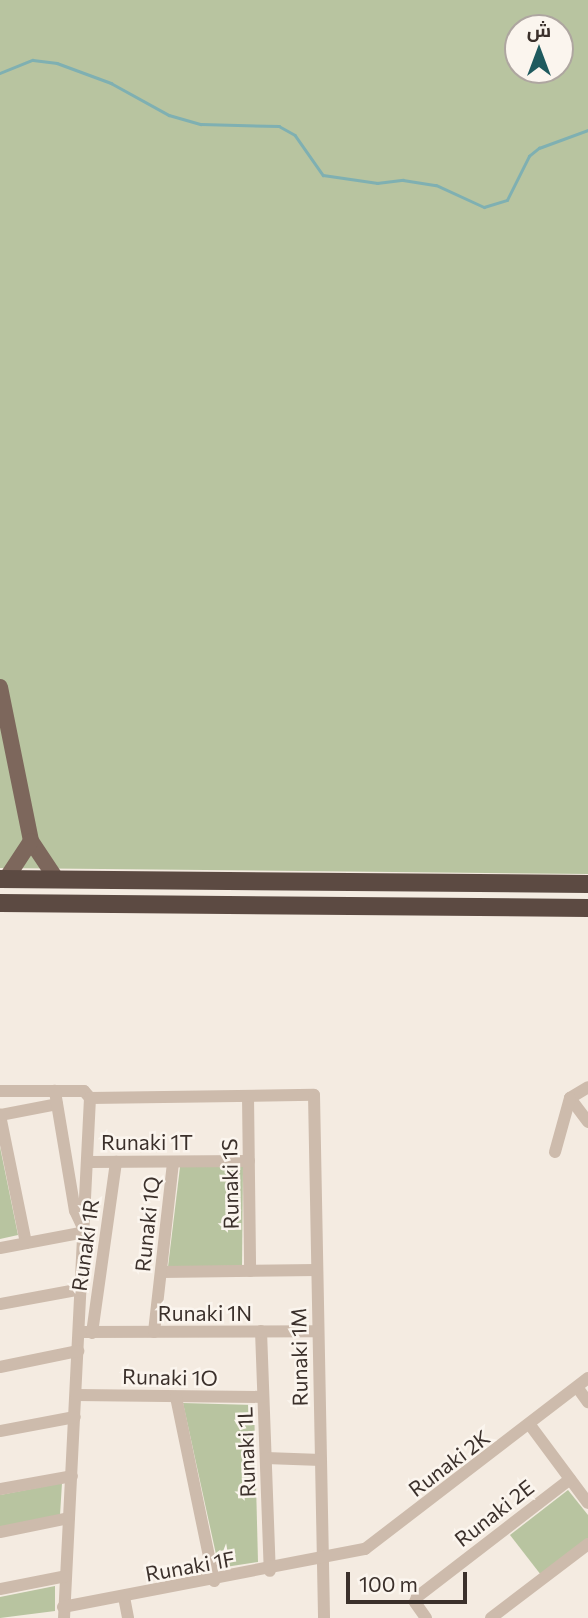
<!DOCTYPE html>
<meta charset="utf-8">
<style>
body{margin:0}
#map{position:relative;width:588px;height:1618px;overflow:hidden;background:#f4ebe1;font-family:Commissioner,Cairo,sans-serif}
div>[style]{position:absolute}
.green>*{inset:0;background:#b8c4a0}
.stream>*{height:2.5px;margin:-1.25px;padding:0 1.25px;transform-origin:1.25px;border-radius:1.25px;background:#7fb0b2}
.minor>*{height:12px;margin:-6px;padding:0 6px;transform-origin:6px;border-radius:6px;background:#cdbbac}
.major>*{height:16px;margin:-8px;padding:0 8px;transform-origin:8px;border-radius:8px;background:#7d675c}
.highway>*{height:18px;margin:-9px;padding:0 9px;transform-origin:9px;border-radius:9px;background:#5c4a42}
span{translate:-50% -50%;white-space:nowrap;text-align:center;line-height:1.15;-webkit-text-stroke:5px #fbf5ee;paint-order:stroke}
.street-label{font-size:21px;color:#3b302b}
.north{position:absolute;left:504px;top:14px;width:70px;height:70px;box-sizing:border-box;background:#fbf5ee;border:2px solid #aea6a0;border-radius:50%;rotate:0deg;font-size:19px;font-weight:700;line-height:28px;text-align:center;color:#3b302b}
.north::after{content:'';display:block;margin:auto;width:24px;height:32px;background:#1f5a5e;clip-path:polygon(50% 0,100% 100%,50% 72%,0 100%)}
.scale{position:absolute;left:346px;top:1572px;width:121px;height:32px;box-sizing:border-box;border:4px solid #3b302b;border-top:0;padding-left:9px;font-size:21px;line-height:24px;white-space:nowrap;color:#3b302b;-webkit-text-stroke:5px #fbf5ee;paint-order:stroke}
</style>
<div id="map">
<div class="green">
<div style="clip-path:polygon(evenodd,0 0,588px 0,588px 874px,0 868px,0 0,518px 28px,560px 28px,560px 70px,518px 70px,518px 28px)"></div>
<div style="clip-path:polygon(0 1147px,18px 1235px,0 1239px)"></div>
<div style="clip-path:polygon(243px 1166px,242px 1266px,168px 1267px,180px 1167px)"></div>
<div style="clip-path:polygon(183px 1403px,254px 1405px,258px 1562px,219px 1568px)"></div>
<div style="clip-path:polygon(62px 1483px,60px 1515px,0 1527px,0 1495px)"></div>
<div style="clip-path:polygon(568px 1490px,588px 1515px,588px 1538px,541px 1575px,510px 1535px)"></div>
<div style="clip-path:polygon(55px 1586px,55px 1611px,0 1618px,0 1597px)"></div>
</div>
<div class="stream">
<div style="left:0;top:73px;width:35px;rotate:-22deg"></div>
<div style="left:33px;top:60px;width:24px;rotate:7deg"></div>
<div style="left:57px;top:63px;width:58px;rotate:20.3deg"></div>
<div style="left:111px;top:83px;width:66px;rotate:28.9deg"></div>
<div style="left:169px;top:115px;width:33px;rotate:16deg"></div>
<div style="left:201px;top:124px;width:78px;rotate:1.5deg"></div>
<div style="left:279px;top:126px;width:18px;rotate:29deg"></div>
<div style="left:295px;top:135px;width:49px;rotate:55deg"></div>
<div style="left:323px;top:175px;width:55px;rotate:8.4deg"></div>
<div style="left:377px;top:183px;width:26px;rotate:-7deg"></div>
<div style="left:403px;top:180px;width:33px;rotate:9deg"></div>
<div style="left:436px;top:185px;width:53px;rotate:24.6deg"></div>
<div style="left:484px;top:207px;width:24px;rotate:-17deg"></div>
<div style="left:507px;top:200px;width:49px;rotate:-63.4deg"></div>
<div style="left:529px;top:156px;width:13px;rotate:-39deg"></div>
<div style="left:539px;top:148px;width:52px;rotate:-20.2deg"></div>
</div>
<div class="minor">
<div style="left:0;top:1091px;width:84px"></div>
<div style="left:84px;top:1091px;width:9px;rotate:49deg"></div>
<div style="left:90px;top:1098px;width:521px;rotate:92.86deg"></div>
<div style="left:248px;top:1096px;width:175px;rotate:89.3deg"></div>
<div style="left:90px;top:1098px;width:224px;rotate:-0.8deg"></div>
<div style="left:314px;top:1095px;width:523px;rotate:88.9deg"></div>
<div style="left:570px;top:1098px;width:30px;rotate:53deg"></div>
<div style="left:570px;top:1098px;width:21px;rotate:-31deg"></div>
<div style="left:555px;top:1152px;width:56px;rotate:-74.5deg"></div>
<div style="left:89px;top:1162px;width:160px;rotate:-0.4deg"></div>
<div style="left:26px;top:1243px;width:131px;rotate:-101.5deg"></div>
<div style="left:0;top:1115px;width:58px;rotate:-10.9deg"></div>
<div style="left:0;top:1248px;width:86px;rotate:-10.7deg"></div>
<div style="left:85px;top:1232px;width:23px;rotate:-115deg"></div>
<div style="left:75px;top:1211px;width:122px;rotate:-99.5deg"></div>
<div style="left:161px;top:1272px;width:155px;rotate:-0.7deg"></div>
<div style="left:0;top:1304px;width:83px;rotate:-10.4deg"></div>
<div style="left:261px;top:1331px;width:240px;rotate:87.9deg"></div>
<div style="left:79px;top:1332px;width:239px;rotate:-0.2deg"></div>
<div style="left:154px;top:1332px;width:171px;rotate:-83.6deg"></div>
<div style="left:92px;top:1333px;width:173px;rotate:-82deg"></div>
<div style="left:0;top:1367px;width:80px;rotate:-11.6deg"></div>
<div style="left:577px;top:1387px;width:19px;rotate:54deg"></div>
<div style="left:76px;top:1395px;width:187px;rotate:0.6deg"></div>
<div style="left:176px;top:1397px;width:188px;rotate:78.3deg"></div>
<div style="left:530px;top:1425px;width:97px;rotate:53.4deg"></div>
<div style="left:0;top:1431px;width:76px;rotate:-10.6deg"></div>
<div style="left:266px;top:1458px;width:55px;rotate:2.1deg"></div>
<div style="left:0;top:1489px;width:73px;rotate:-10.2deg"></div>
<div style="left:0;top:1532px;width:70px;rotate:-11.5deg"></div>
<div style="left:0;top:1589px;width:67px;rotate:-11.1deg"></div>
<div style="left:124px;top:1597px;width:21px;rotate:79deg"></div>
<div style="left:63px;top:1607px;width:308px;rotate:-10.9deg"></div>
<div style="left:365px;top:1549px;width:281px;rotate:-37.5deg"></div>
<div style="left:426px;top:1618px;width:19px;rotate:-125deg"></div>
<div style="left:415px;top:1602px;width:5px;rotate:-68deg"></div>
<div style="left:417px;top:1597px;width:193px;rotate:-37.6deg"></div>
<div style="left:491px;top:1618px;width:122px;rotate:-37.3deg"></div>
</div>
<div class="major">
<div style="left:0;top:687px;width:157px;rotate:78.6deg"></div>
<div style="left:31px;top:841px;width:47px;rotate:56.3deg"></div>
<div style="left:6px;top:879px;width:45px;rotate:-56.7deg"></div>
</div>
<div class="highway">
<div style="left:0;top:879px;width:588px;rotate:0.49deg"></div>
<div style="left:0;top:903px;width:588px;rotate:0.49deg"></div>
</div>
<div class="street-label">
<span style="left:147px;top:1142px">Runaki 1T</span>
<span style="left:230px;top:1184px;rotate:-91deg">Runaki 1S</span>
<span style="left:147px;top:1224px;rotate:-84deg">Runaki 1Q</span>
<span style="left:85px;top:1245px;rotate:-82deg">Runaki 1R</span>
<span style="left:205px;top:1313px">Runaki 1N</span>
<span style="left:299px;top:1357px;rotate:-91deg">Runaki 1M</span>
<span style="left:170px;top:1377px;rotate:1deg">Runaki 1O</span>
<span style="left:246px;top:1452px;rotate:-92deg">Runaki 1L</span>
<span style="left:449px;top:1463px;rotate:-37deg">Runaki 2K</span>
<span style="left:494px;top:1513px;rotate:-38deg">Runaki 2E</span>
<span style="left:190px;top:1566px;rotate:-10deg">Runaki 1F</span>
</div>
<div class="north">ش</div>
<div class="scale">100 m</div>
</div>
